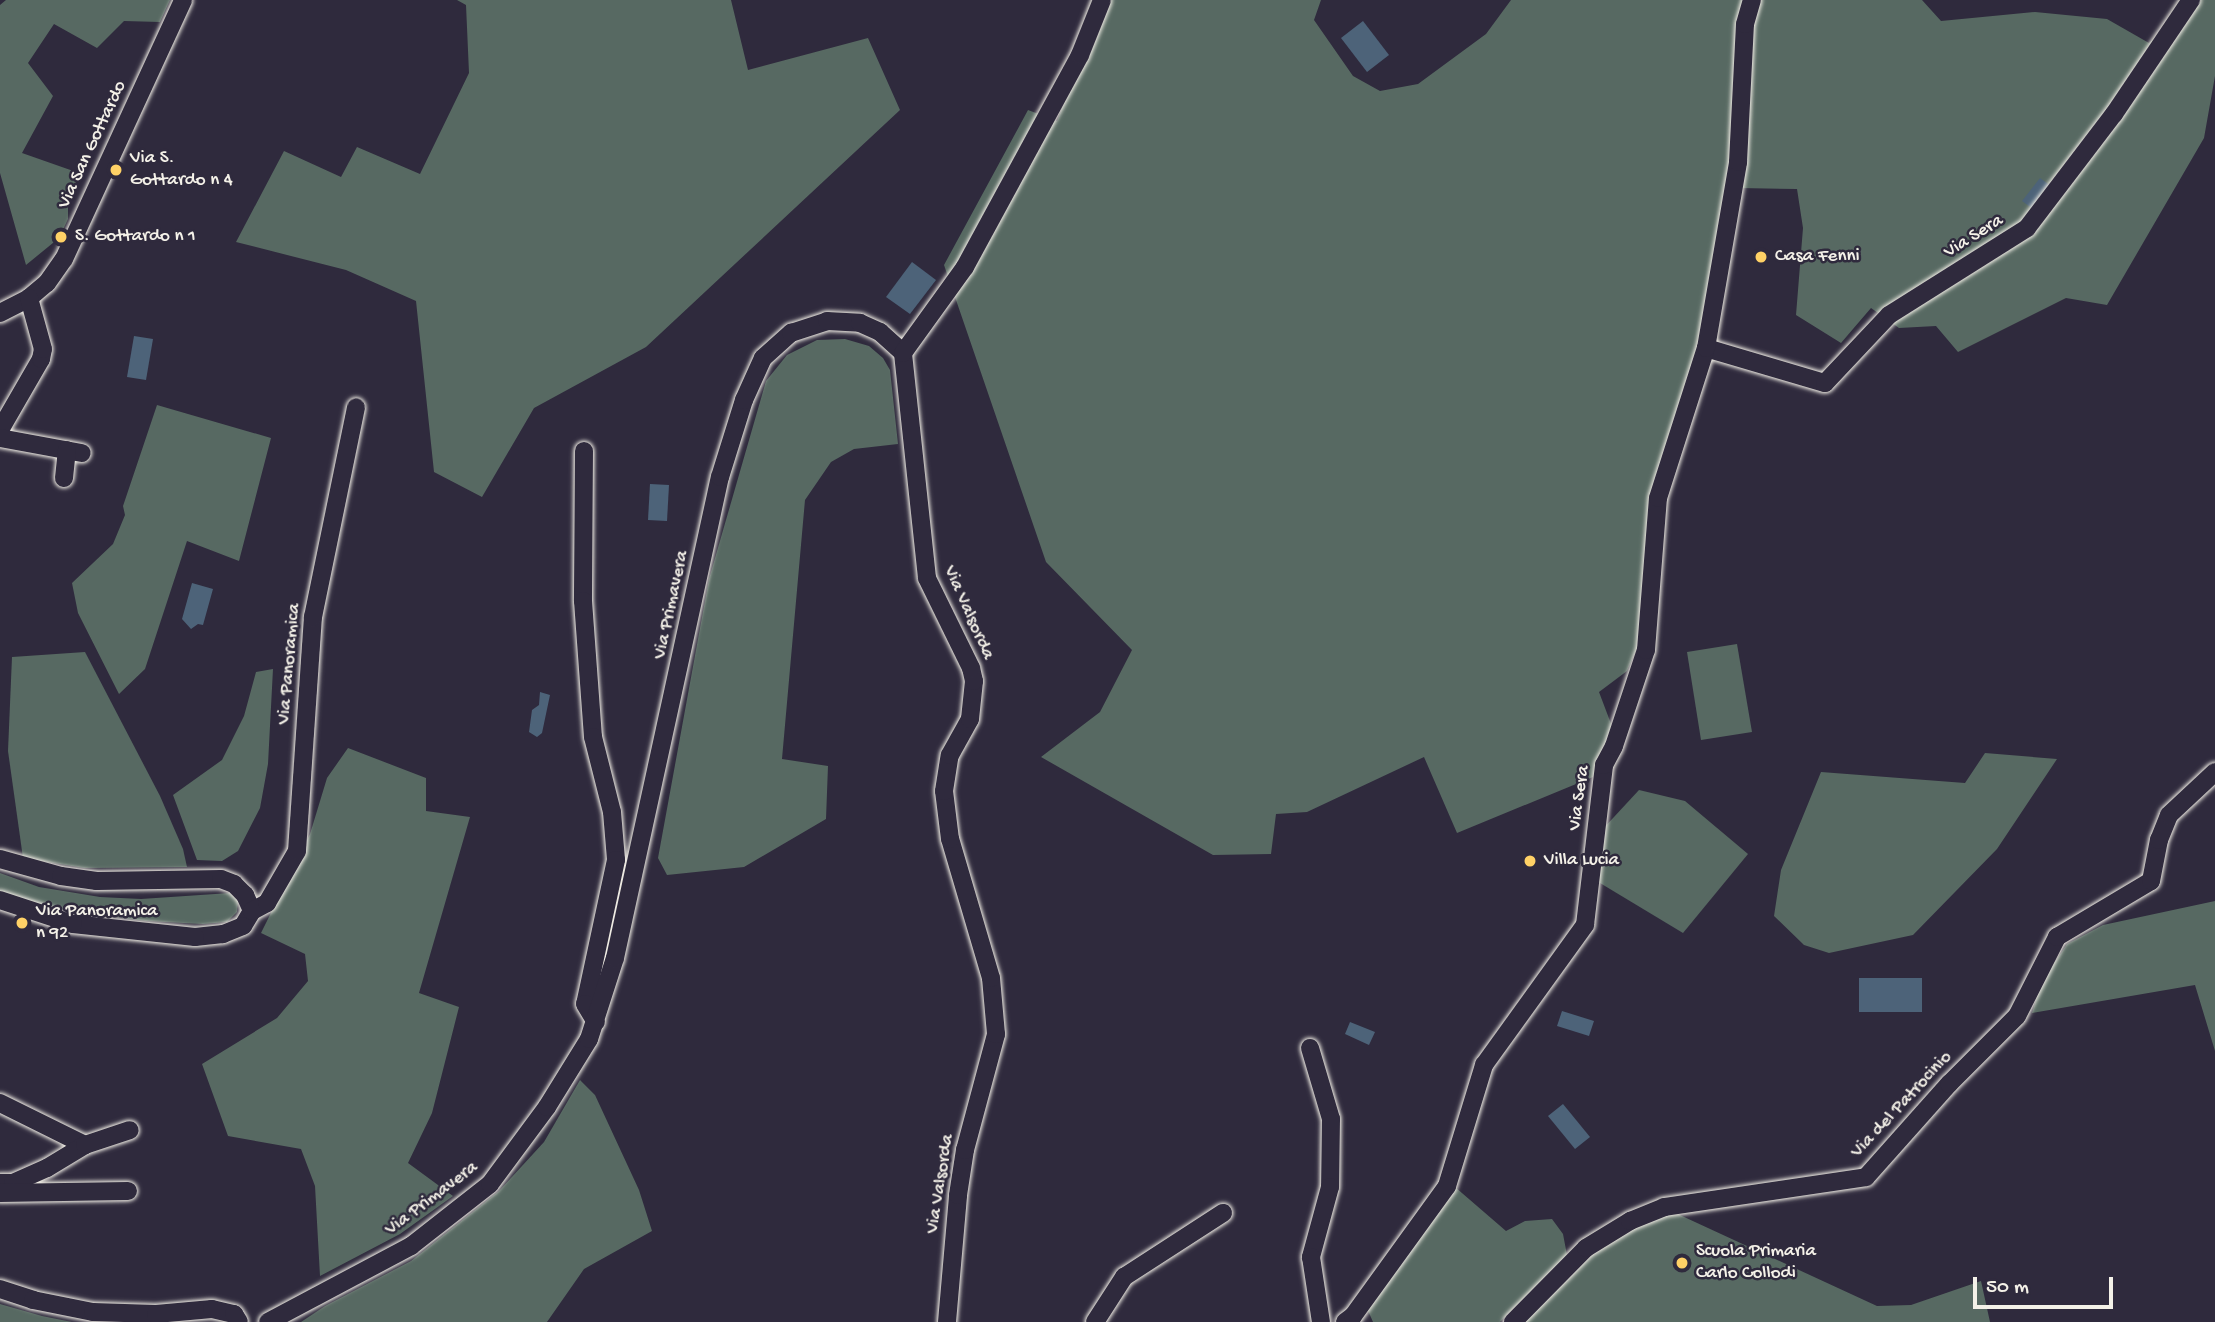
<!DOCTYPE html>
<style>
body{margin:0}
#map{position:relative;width:2215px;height:1322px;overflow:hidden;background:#2f2a3d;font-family:"Gochi Hand",sans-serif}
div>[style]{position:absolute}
.green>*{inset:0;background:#576962}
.water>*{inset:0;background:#4d6379}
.roads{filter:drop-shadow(0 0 2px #f4f1e8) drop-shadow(0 0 2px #f4f1e8)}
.minor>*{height:18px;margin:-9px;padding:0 9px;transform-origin:9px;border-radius:9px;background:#2f2a3d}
.dots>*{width:19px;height:19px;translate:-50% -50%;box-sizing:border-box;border:4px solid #2f2a3d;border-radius:50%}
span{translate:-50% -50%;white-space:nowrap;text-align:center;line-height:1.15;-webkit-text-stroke:5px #2f2a3d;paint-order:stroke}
.street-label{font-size:19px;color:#f4f1e8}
.poi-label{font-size:19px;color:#f4f1e8}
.left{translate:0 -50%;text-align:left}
.scale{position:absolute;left:1973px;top:1277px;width:140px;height:32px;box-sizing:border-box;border:4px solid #f4f1e8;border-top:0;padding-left:9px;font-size:21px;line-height:24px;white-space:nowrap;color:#f4f1e8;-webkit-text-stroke:5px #2f2a3d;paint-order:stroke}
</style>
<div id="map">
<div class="green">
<div style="clip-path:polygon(6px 0,170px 0,160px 22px,124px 21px,97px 48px,54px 24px,28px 63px,53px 96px,22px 153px,79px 173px,68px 207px,68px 219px,59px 238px,26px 265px,0 173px,0 5px)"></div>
<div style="clip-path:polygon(457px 0,731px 0,748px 70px,868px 38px,900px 110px,646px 347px,534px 408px,482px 497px,434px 472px,416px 301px,346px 270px,236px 242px,284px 151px,341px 177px,357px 147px,420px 174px,469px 73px,466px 5px)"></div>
<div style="clip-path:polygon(1105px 0,1321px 0,1314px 20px,1353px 76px,1380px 91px,1418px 84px,1486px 34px,1511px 0,1744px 0,1731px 163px,1699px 345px,1654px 497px,1637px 648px,1627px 671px,1599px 692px,1613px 729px,1593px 777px,1457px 833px,1424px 757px,1307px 812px,1276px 814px,1271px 854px,1213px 855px,1041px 757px,1100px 712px,1132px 650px,1046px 562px,944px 265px,1028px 110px,1057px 121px)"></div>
<div style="clip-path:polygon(1759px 0,1922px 0,1941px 21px,2035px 12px,2107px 19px,2149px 43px,2195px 0,2215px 0,2215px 76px,2204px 138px,2107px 305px,2066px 298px,1958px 352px,1936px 326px,1899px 328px,1871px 308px,1841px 343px,1796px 315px,1803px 228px,1797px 189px,1739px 188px,1752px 25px)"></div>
<div style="clip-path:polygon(845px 339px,869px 346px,883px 358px,890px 370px,898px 444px,854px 449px,831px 462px,805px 500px,782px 759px,828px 766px,826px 819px,744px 867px,667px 875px,658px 858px,709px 579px,766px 381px,787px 355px,817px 340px)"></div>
<div style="clip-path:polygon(157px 405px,271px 438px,239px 561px,187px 541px,145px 669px,119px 694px,78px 613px,72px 583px,113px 544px,125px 515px,123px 506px)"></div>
<div style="clip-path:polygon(1737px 644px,1752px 732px,1701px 740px,1687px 652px)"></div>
<div style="clip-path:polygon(85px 652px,160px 796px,183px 849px,187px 867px,84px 868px,23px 858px,8px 751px,12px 657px)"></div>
<div style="clip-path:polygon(273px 669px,268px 764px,260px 808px,238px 851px,222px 861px,197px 860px,173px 795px,222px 760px,244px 716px,256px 672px)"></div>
<div style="clip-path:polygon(348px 748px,426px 778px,426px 811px,470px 817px,419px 993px,459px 1007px,432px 1113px,408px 1163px,453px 1196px,400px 1234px,320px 1276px,315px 1186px,301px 1149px,228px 1136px,202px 1064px,277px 1018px,308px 981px,305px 954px,261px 933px,310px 834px,327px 778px)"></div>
<div style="clip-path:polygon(1985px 753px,2057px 759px,1997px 849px,1913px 935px,1829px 953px,1804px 945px,1774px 916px,1781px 870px,1821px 772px,1965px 783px)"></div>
<div style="clip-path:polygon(1639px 790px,1685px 801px,1748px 854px,1683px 933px,1595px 880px,1601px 831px)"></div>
<div style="clip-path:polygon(0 873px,39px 887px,100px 897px,141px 899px,230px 893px,238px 901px,237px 912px,227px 922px,203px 924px,146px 921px,55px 909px,0 891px)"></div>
<div style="clip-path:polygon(2215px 901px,2215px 1051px,2195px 985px,2032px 1013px,2041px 983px,2067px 944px,2103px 925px)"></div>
<div style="clip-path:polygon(580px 1080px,595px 1095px,639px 1190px,652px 1231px,584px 1269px,547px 1322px,301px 1322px,325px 1306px,411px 1261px,499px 1191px,544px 1142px)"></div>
<div style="clip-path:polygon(1455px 1187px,1506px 1231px,1525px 1221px,1552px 1219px,1563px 1234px,1567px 1255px,1500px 1322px,1373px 1322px,1366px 1306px)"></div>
<div style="clip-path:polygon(1669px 1210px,1877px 1306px,1911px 1305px,1981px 1281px,1990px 1322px,1524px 1322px,1601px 1246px)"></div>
<div style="clip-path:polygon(0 1304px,42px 1316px,72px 1322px,0 1322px)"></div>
</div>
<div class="water">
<div style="clip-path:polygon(1363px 21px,1389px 55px,1367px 72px,1341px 38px)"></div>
<div style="clip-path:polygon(2040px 178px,2051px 186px,2033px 209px,2022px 201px)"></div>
<div style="clip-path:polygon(912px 262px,936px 280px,910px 314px,886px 297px)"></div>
<div style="clip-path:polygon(134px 336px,153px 339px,146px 380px,127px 377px)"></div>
<div style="clip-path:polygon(650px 484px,669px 485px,667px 521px,648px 520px)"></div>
<div style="clip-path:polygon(192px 583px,213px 589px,203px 625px,198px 624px,191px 629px,182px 619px)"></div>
<div style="clip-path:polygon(540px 692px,550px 695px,542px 733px,537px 737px,529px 732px,532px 710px,539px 705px)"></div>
<div style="clip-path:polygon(1859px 978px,1922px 978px,1922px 1012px,1859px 1012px)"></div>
<div style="clip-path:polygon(1562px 1011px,1594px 1021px,1589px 1036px,1557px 1026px)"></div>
<div style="clip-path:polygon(1350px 1022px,1375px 1032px,1369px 1045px,1345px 1034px)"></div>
<div style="clip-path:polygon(1563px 1104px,1590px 1137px,1575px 1149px,1548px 1116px)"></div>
</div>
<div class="roads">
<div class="minor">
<div style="left:0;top:313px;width:33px;rotate:-27deg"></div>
<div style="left:29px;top:298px;width:23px;rotate:-40deg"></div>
<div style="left:47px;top:283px;width:29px;rotate:-55deg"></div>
<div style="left:64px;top:259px;width:285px;rotate:-65.3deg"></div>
<div style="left:1706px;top:348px;width:124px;rotate:16.4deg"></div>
<div style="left:1825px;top:383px;width:93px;rotate:-46.7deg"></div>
<div style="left:1889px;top:315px;width:163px;rotate:-32.2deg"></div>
<div style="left:2027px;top:228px;width:143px;rotate:-52.7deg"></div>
<div style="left:2114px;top:114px;width:138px;rotate:-56deg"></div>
<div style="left:0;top:430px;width:82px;rotate:-60deg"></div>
<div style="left:41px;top:359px;width:10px;rotate:-79deg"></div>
<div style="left:43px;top:349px;width:53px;rotate:-105.4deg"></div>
<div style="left:0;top:438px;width:83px;rotate:10.4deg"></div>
<div style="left:584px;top:451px;width:150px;rotate:90.4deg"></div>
<div style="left:583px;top:601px;width:136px;rotate:85.8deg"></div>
<div style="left:593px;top:737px;width:77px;rotate:75.8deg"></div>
<div style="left:612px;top:812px;width:48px;rotate:85.2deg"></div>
<div style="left:616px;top:860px;width:147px;rotate:102.1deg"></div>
<div style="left:585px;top:1004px;width:21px;rotate:59deg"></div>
<div style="left:64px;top:478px;width:28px;rotate:-84deg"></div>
<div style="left:0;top:859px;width:63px;rotate:15.6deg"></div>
<div style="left:61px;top:876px;width:36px;rotate:8deg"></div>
<div style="left:97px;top:881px;width:124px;rotate:-0.9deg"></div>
<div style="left:221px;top:879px;width:14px;rotate:21deg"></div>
<div style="left:234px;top:884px;width:16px;rotate:45deg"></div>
<div style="left:245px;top:895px;width:17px;rotate:66deg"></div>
<div style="left:252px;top:911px;width:17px;rotate:121deg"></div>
<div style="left:243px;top:926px;width:22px;rotate:158deg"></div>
<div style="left:223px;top:934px;width:28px;rotate:174deg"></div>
<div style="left:195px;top:937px;width:123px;rotate:-173.9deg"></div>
<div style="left:73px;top:924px;width:77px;rotate:-161.8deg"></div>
<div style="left:252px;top:911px;width:17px;rotate:-28deg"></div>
<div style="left:267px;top:903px;width:60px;rotate:-60deg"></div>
<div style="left:297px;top:851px;width:235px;rotate:-86.1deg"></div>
<div style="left:313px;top:617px;width:214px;rotate:-78.4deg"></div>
<div style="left:1310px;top:1048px;width:74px;rotate:73.5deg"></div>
<div style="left:1331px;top:1119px;width:68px;rotate:90.8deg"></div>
<div style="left:1330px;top:1187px;width:73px;rotate:105.2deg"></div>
<div style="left:1311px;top:1257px;width:66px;rotate:81.3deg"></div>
<div style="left:0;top:1103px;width:95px;rotate:26.3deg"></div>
<div style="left:0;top:1183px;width:13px"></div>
<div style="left:13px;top:1183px;width:37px;rotate:-24deg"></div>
<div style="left:47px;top:1168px;width:44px;rotate:-31.2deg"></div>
<div style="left:85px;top:1145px;width:47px;rotate:-18.4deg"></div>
<div style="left:0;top:1193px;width:128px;rotate:-0.9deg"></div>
<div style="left:0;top:1289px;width:35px;rotate:18deg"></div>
<div style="left:33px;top:1300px;width:61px;rotate:11.3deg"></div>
<div style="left:93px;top:1312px;width:63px;rotate:1.8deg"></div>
<div style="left:156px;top:1314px;width:56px;rotate:-5.1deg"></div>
<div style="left:212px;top:1309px;width:23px;rotate:13deg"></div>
<div style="left:234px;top:1314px;width:9px;rotate:58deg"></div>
<div style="left:268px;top:1322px;width:162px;rotate:-28deg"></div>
<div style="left:411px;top:1246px;width:100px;rotate:-38.1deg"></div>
<div style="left:490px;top:1184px;width:96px;rotate:-53.5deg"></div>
<div style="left:547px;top:1107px;width:80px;rotate:-58.3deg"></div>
<div style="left:589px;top:1039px;width:85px;rotate:-72.2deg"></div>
<div style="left:615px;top:958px;width:492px;rotate:-77.7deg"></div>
<div style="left:720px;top:477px;width:81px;rotate:-72.7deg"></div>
<div style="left:744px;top:400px;width:46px;rotate:-65.7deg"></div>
<div style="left:763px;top:358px;width:38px;rotate:-42deg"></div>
<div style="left:791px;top:333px;width:38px;rotate:-18deg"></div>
<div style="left:827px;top:321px;width:33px;rotate:3deg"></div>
<div style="left:860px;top:323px;width:22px;rotate:24deg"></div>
<div style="left:880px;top:332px;width:31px;rotate:42deg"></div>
<div style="left:947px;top:1322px;width:127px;rotate:-85deg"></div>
<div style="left:958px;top:1195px;width:46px;rotate:-81.2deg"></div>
<div style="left:965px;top:1150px;width:120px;rotate:-75deg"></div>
<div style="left:996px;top:1034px;width:56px;rotate:-95.1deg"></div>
<div style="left:991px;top:978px;width:145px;rotate:-106.4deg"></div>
<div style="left:950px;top:839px;width:48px;rotate:-97.1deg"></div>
<div style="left:944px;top:791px;width:36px;rotate:-81deg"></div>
<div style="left:950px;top:755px;width:41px;rotate:-60.9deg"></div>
<div style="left:970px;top:719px;width:38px;rotate:-84deg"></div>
<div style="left:974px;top:681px;width:13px;rotate:-103deg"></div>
<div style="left:971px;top:668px;width:100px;rotate:-116.1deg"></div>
<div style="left:927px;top:578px;width:226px;rotate:-96.1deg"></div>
<div style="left:903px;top:353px;width:106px;rotate:-54.2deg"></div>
<div style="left:965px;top:267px;width:241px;rotate:-61.5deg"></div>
<div style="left:1080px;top:55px;width:59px;rotate:-68.2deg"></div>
<div style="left:1095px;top:1322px;width:54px;rotate:-57.2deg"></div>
<div style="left:1124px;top:1277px;width:118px;rotate:-32.9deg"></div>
<div style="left:1345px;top:1322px;width:10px;rotate:-37deg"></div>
<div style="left:1353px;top:1316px;width:160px;rotate:-54.1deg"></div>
<div style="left:1447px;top:1186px;width:127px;rotate:-73deg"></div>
<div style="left:1484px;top:1065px;width:173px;rotate:-54.2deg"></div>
<div style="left:1585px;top:925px;width:161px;rotate:-83.2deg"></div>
<div style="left:1604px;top:765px;width:21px;rotate:-62deg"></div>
<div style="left:1614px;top:746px;width:101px;rotate:-71.6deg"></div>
<div style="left:1646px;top:650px;width:152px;rotate:-85.5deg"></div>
<div style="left:1658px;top:498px;width:157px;rotate:-72.3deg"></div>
<div style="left:1706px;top:348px;width:189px;rotate:-80.2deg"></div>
<div style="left:1738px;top:162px;width:138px;rotate:-87.1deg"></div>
<div style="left:1745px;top:24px;width:25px;rotate:-74deg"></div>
<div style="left:1513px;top:1322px;width:104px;rotate:-45.4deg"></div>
<div style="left:1586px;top:1248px;width:52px;rotate:-31.5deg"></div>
<div style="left:1630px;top:1221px;width:37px;rotate:-22deg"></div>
<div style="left:1664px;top:1207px;width:204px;rotate:-8.4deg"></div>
<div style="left:1866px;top:1177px;width:125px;rotate:-48.3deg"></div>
<div style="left:1949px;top:1084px;width:96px;rotate:-45deg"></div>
<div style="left:2017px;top:1016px;width:89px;rotate:-63.1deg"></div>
<div style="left:2057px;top:937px;width:109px;rotate:-30.8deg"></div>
<div style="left:2151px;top:881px;width:42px;rotate:-79deg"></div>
<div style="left:2159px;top:840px;width:27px;rotate:-68deg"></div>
<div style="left:2169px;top:815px;width:63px;rotate:-43.1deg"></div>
</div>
</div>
<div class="dots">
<div style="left:116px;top:170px;background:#ffd166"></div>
<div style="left:61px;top:237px;background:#ffd166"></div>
<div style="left:1761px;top:257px;background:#ffd166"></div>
<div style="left:1530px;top:861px;background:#ffd166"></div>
<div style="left:22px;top:923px;background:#ffd166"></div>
<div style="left:1682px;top:1263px;background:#ffd166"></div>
</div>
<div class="street-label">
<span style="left:93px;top:145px;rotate:-65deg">Via San Gottardo</span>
<span style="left:1974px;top:237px;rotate:-32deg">Via Sera</span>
<span style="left:672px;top:605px;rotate:-78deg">Via Primavera</span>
<span style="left:968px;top:613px;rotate:66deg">Via Valsorda</span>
<span style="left:290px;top:664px;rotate:-85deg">Via Panoramica</span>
<span style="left:1580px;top:798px;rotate:-82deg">Via Sera</span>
<span style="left:1902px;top:1105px;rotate:-47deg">Via del Patrocinio</span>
<span style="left:941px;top:1184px;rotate:-81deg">Via Valsorda</span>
<span style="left:432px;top:1199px;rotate:-37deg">Via Primavera</span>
</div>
<div class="poi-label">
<span class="left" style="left:130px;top:170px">Via S.<br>Gottardo n 4</span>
<span class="left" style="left:75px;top:237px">S. Gottardo n 1</span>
<span class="left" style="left:1775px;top:257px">Casa Fenni</span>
<span class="left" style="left:1544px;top:861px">Villa Lucia</span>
<span class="left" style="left:36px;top:923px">Via Panoramica<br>n 92</span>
<span class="left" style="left:1696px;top:1263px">Scuola Primaria<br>Carlo Collodi</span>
</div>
<div class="scale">50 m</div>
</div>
